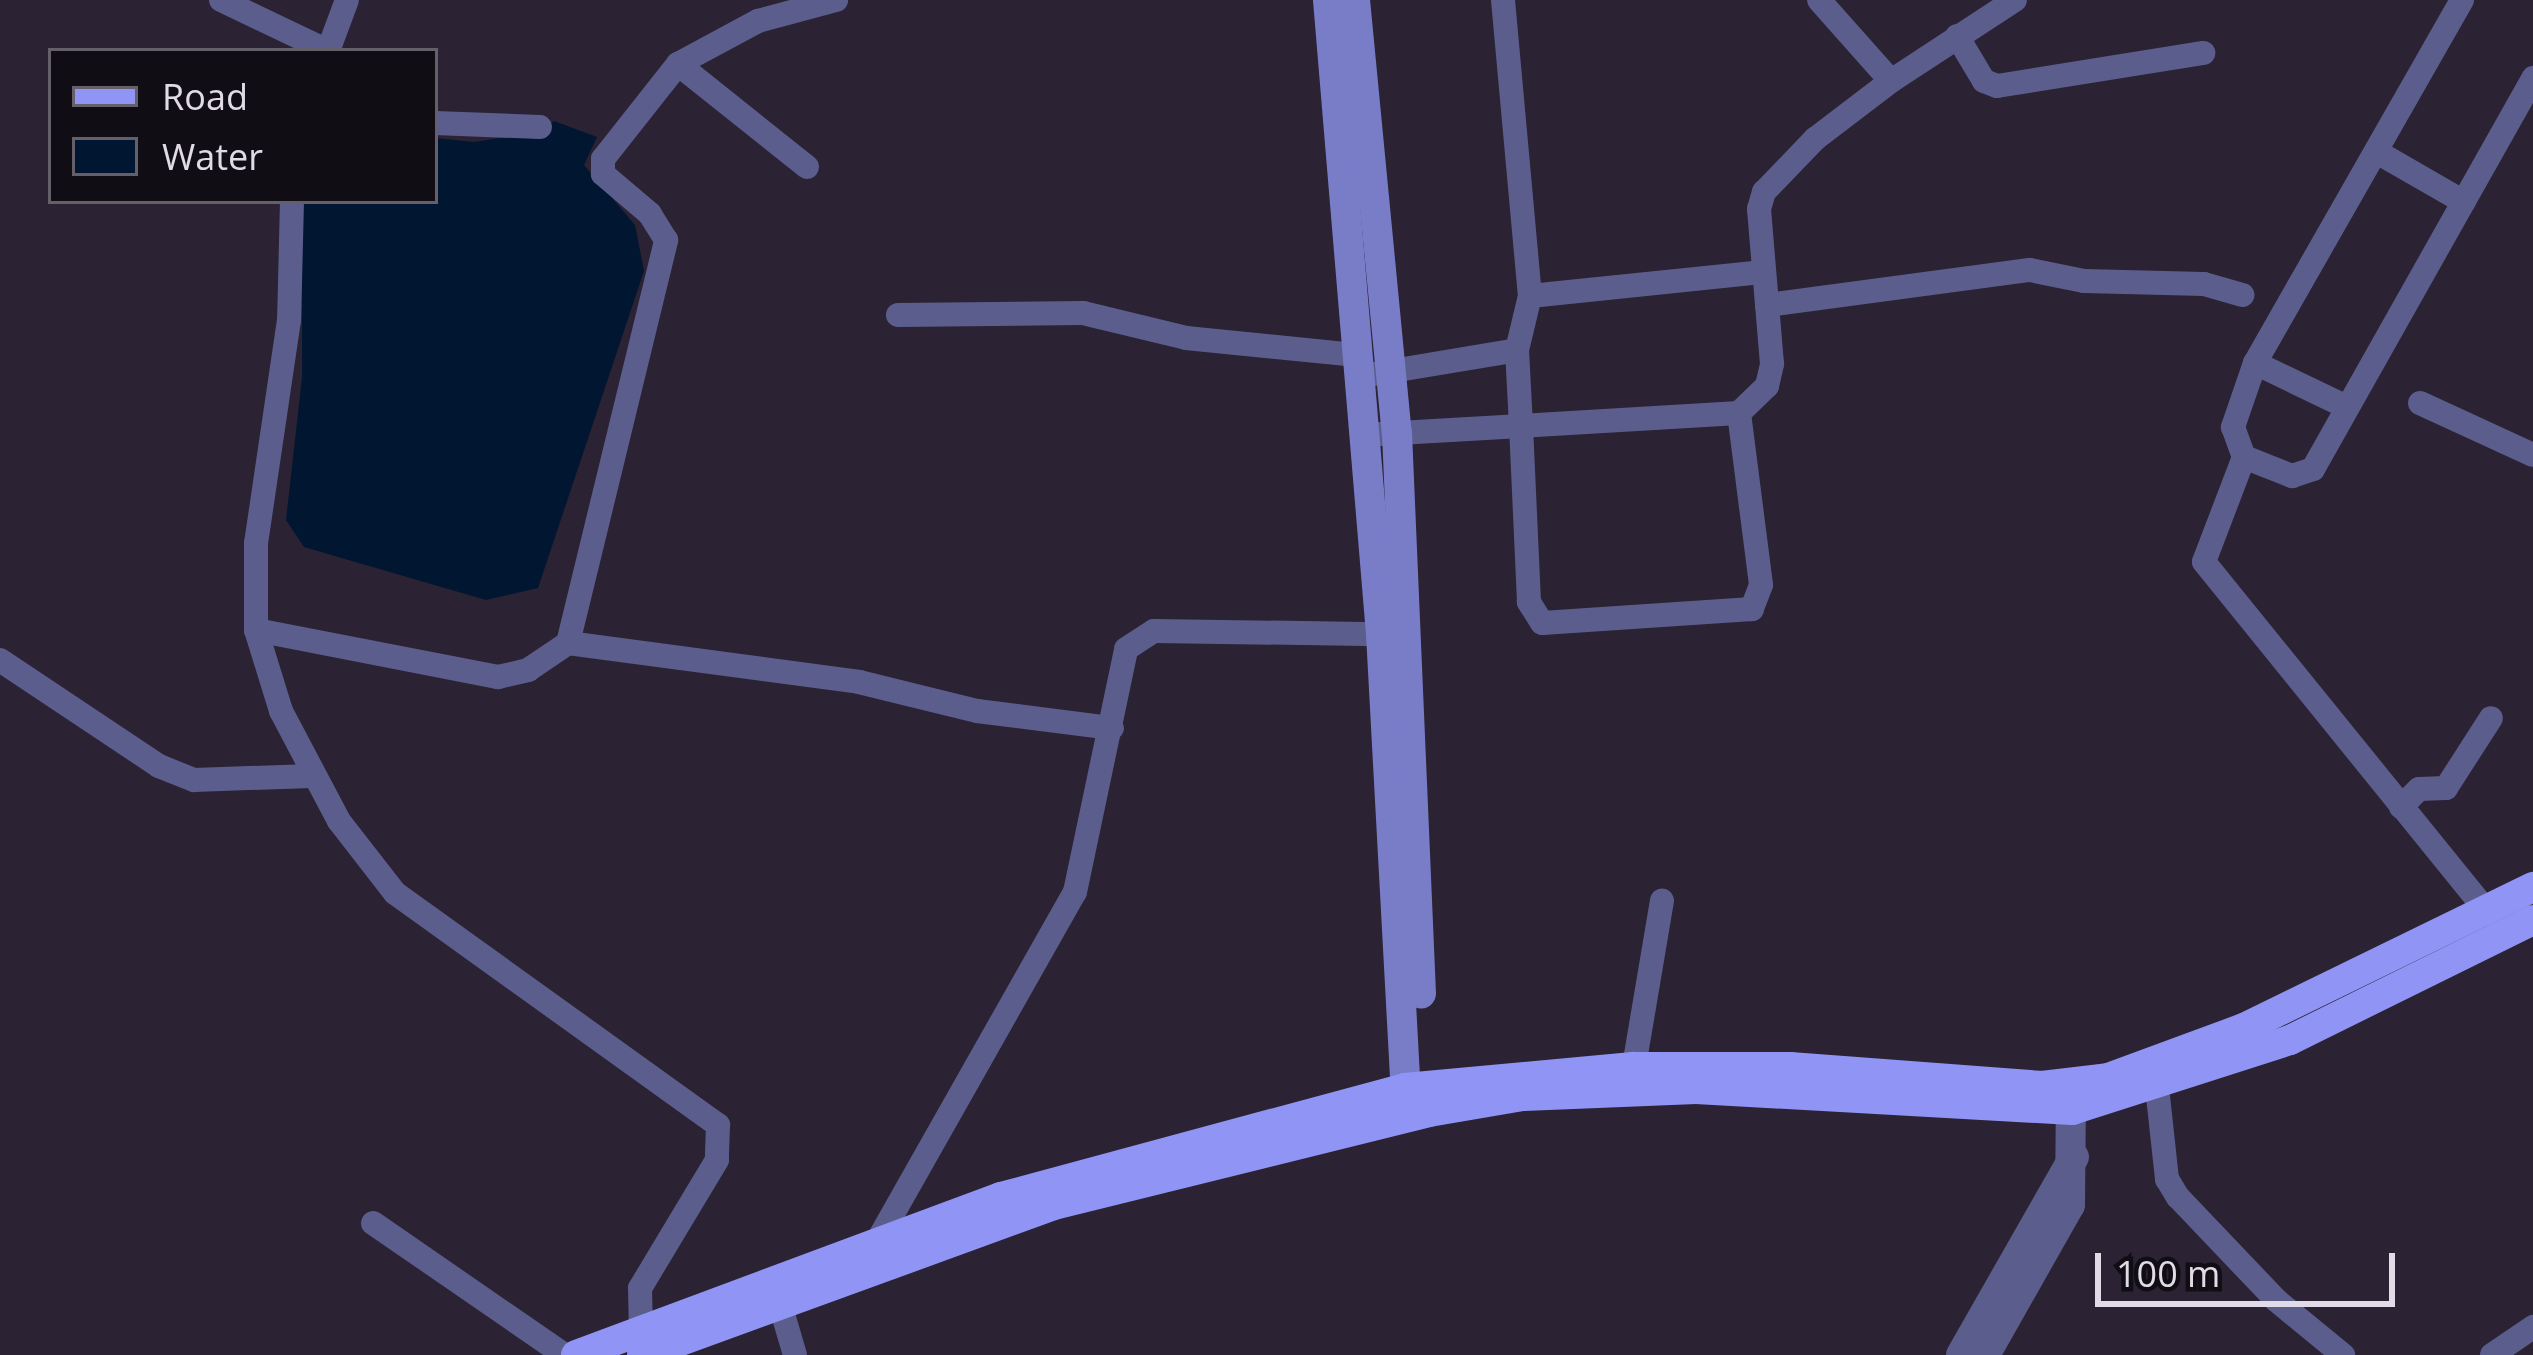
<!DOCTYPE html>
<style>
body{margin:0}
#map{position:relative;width:2533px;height:1355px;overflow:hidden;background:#2b2233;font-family:"Open Sans",sans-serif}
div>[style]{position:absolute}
.water>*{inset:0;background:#001631}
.minor>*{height:24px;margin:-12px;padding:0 12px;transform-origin:12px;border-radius:12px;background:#5b5e8d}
.tertiary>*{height:30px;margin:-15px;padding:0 15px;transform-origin:15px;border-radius:15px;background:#5b5e8d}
.secondary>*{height:30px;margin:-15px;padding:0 15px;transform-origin:15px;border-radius:15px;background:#797dc8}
.primary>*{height:30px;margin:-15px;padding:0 15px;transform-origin:15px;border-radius:15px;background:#9095f5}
span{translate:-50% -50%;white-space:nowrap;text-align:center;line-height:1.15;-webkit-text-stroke:9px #110d15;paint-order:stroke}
.legend{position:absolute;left:48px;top:48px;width:390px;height:156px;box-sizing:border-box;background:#110d15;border:3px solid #645f69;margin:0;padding:15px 21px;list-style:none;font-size:36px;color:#e0dbe6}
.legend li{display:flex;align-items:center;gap:24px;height:60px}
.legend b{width:60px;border:3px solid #645f69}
.scale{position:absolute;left:2095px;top:1253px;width:300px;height:54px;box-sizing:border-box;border:6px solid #e0dbe6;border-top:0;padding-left:15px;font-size:36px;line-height:42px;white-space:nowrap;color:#e0dbe6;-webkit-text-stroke:9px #110d15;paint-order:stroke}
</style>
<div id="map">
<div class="water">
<div style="clip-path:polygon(554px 121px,597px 137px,584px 165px,635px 225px,644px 271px,538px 588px,486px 600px,304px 547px,286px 520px,302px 378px,302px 201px,435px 201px,435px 138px,474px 142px,540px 132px)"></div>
</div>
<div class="minor">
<div style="left:221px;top:0;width:119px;rotate:25.5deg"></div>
<div style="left:328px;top:51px;width:54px;rotate:-69.6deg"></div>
<div style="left:1503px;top:0;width:297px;rotate:84.8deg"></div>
<div style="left:1819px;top:0;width:108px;rotate:48.4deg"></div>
<div style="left:2462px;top:0;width:418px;rotate:119.7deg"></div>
<div style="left:2255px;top:363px;width:68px;rotate:109deg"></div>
<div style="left:2233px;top:427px;width:32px;rotate:70deg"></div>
<div style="left:2244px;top:457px;width:112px;rotate:110.9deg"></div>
<div style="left:2204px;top:562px;width:452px;rotate:51deg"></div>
<div style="left:1957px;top:36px;width:52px;rotate:59deg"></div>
<div style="left:1984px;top:81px;width:14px;rotate:21deg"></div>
<div style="left:1997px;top:86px;width:209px;rotate:-9.1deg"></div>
<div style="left:678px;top:64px;width:165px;rotate:38.6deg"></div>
<div style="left:435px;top:123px;width:105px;rotate:2.2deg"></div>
<div style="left:2377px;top:152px;width:100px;rotate:29.9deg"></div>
<div style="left:292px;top:201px;width:119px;rotate:91.4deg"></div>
<div style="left:289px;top:320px;width:225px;rotate:98.4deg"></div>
<div style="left:256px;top:543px;width:87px;rotate:90deg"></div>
<div style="left:256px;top:630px;width:85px;rotate:72.8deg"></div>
<div style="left:281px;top:711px;width:124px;rotate:62.2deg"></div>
<div style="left:339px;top:821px;width:91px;rotate:52.1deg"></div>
<div style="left:395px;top:893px;width:398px;rotate:35.7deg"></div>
<div style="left:718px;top:1125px;width:35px;rotate:92deg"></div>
<div style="left:717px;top:1160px;width:149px;rotate:121deg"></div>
<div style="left:640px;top:1288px;width:45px;rotate:88.7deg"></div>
<div style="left:1767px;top:305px;width:265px;rotate:-7.6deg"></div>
<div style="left:2030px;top:270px;width:55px;rotate:11.5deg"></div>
<div style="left:2084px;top:281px;width:120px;rotate:1.4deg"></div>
<div style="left:2204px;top:284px;width:40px;rotate:16deg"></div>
<div style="left:898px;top:315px;width:185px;rotate:-0.6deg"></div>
<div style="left:1083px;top:313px;width:106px;rotate:13.6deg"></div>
<div style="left:1186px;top:338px;width:172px;rotate:5.7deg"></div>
<div style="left:2255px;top:363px;width:102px;rotate:25.6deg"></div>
<div style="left:1374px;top:374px;width:145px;rotate:-9.5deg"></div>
<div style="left:1517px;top:350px;width:56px;rotate:-76.5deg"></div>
<div style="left:1530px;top:296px;width:235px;rotate:-5.9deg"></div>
<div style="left:2420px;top:403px;width:124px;rotate:24.7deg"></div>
<div style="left:1739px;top:413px;width:39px;rotate:-44deg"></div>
<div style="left:1767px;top:386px;width:23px;rotate:-77deg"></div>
<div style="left:1772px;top:364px;width:156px;rotate:-94.8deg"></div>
<div style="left:1759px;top:209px;width:18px;rotate:-74deg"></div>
<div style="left:1764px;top:192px;width:74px;rotate:-46.1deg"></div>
<div style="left:1815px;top:139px;width:96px;rotate:-37.3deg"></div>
<div style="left:1891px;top:81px;width:148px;rotate:-33.2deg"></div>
<div style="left:1381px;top:434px;width:140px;rotate:-3.3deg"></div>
<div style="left:1521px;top:426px;width:218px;rotate:-3.4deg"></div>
<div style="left:1739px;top:413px;width:173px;rotate:82.7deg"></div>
<div style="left:1761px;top:585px;width:26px;rotate:111deg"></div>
<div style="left:1752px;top:609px;width:210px;rotate:176.2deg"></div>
<div style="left:1542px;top:623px;width:25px;rotate:-122deg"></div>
<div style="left:1529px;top:602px;width:176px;rotate:-92.6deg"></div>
<div style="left:1521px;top:426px;width:76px;rotate:-93deg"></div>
<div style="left:2244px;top:457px;width:52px;rotate:21.6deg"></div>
<div style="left:2292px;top:476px;width:22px;rotate:-18deg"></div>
<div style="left:2313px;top:469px;width:449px;rotate:-60.6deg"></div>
<div style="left:256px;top:630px;width:247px;rotate:11deg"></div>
<div style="left:498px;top:677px;width:31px;rotate:-13deg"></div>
<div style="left:528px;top:670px;width:48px;rotate:-34deg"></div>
<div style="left:568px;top:643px;width:294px;rotate:7.6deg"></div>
<div style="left:859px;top:682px;width:122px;rotate:13.8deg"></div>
<div style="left:977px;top:711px;width:136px;rotate:7.2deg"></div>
<div style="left:568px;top:643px;width:415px;rotate:-76.3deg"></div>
<div style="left:666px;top:240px;width:31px;rotate:-122deg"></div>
<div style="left:650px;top:214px;width:62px;rotate:-139.6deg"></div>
<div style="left:603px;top:174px;width:15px;rotate:-90deg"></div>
<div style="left:603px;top:159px;width:121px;rotate:-51.7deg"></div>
<div style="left:678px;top:64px;width:91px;rotate:-28.3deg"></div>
<div style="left:758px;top:21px;width:81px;rotate:-15.1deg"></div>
<div style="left:0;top:660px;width:191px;rotate:33.7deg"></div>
<div style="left:159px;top:766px;width:38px;rotate:22deg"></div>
<div style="left:194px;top:780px;width:117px;rotate:-2deg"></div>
<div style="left:2401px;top:807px;width:25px;rotate:-45deg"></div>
<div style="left:2419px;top:789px;width:27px;rotate:-2deg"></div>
<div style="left:2446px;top:788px;width:83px;rotate:-57.3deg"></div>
<div style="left:1631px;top:1084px;width:186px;rotate:-80.4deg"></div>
<div style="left:2157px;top:1087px;width:93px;rotate:83.8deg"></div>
<div style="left:2167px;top:1179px;width:21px;rotate:59deg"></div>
<div style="left:2178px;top:1197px;width:142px;rotate:46.4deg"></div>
<div style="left:2276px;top:1300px;width:87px;rotate:39.4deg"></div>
<div style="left:373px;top:1223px;width:232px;rotate:34.6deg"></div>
<div style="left:878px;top:1240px;width:400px;rotate:-60.5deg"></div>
<div style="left:1075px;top:892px;width:248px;rotate:-78.1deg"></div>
<div style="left:1126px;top:649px;width:33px;rotate:-33deg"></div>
<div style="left:1154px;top:631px;width:227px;rotate:0.8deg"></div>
<div style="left:780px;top:1304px;width:53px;rotate:73.6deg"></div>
<div style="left:2492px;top:1355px;width:50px;rotate:-34.3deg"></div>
</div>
<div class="tertiary">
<div style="left:1961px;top:1355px;width:228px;rotate:-60.3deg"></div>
<div style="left:1985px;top:1355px;width:172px;rotate:-60.5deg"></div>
<div style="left:2070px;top:1205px;width:120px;rotate:-89.5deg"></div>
</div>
<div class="secondary">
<div style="left:1328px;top:0;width:636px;rotate:85.22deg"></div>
<div style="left:1381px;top:634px;width:477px;rotate:86.9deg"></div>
<div style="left:1355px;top:0;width:435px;rotate:84.5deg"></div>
<div style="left:1397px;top:433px;width:561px;rotate:87.55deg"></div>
</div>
<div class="primary">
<div style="left:576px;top:1355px;width:453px;rotate:-20.4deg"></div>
<div style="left:1001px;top:1197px;width:418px;rotate:-15.1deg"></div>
<div style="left:1405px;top:1088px;width:229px;rotate:-5.3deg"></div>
<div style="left:1633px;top:1067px;width:157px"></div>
<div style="left:1790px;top:1067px;width:253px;rotate:4.3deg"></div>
<div style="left:2042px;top:1086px;width:66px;rotate:-6.9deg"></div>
<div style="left:2108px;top:1078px;width:145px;rotate:-20.2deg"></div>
<div style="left:2244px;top:1028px;width:322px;rotate:-26deg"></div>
<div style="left:642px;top:1355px;width:438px;rotate:-20deg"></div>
<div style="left:1054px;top:1205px;width:386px;rotate:-13.9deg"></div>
<div style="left:1429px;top:1112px;width:95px;rotate:-9.7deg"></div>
<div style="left:1523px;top:1096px;width:173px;rotate:-2.3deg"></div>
<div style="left:1696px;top:1089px;width:377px;rotate:3.2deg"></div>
<div style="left:2072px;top:1110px;width:229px;rotate:-17.8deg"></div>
<div style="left:2290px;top:1040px;width:271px;rotate:-26.3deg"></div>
</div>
<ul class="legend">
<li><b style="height:15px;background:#9095f5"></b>Road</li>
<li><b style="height:33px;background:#001631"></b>Water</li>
</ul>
<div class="scale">100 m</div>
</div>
